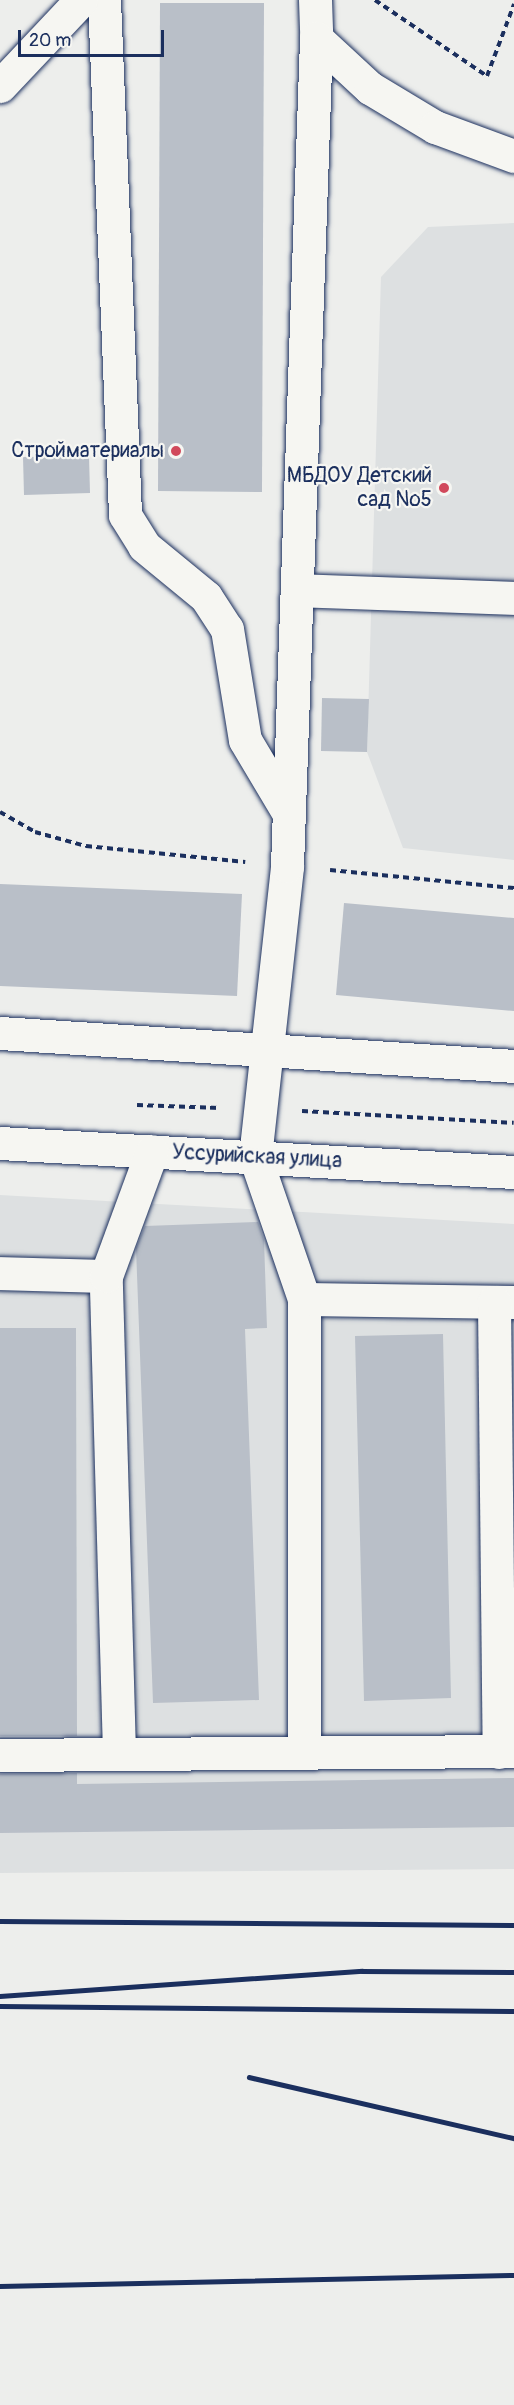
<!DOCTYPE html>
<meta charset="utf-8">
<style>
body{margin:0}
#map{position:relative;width:514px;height:2405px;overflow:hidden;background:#edeeec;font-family:Pangolin,sans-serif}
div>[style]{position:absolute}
.built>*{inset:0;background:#dde0e1}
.building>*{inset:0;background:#b9bfc8}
.path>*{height:4px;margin-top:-2px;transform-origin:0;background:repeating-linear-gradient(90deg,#1b2f5e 0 6px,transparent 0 10.5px)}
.roads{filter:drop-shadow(0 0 2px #1b2f5e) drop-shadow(0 0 2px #1b2f5e)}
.minor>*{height:33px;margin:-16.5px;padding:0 16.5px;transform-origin:16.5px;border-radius:16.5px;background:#f6f6f2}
.rail>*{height:4.5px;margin:-2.25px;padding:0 2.25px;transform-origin:2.25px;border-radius:2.25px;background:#1b2f5e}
.dots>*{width:16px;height:16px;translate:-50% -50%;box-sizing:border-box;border:3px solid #f6f6f2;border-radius:50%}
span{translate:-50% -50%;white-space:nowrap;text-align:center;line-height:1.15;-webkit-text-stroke:4.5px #f6f6f2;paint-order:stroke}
.poi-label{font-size:21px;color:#1b2f5e}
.right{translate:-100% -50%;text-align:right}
.street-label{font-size:21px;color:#1b2f5e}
.scale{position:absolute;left:18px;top:30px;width:146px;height:27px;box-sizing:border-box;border:3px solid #1b2f5e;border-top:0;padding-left:8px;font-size:18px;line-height:21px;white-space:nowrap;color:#1b2f5e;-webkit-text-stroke:4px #f6f6f2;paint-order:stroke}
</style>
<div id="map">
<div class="built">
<div style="clip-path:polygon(514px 223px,514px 860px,403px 848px,367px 752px,381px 277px,428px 227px)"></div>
<div style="clip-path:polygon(0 1195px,514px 1224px,514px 1869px,0 1873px)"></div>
</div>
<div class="building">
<div style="clip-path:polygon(160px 3px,264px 3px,262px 492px,158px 491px)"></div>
<div style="clip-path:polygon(89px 456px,90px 493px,24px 495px,23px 457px)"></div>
<div style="clip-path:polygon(322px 698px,369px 699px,367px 752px,321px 751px)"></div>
<div style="clip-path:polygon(0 884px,242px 894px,237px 996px,0 986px)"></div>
<div style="clip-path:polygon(344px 903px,514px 918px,514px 1011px,336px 995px)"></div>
<div style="clip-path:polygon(258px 1222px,264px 1240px,267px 1328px,245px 1329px,259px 1700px,153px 1703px,136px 1248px,145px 1226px)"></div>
<div style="clip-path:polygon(0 1328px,76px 1328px,77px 1736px,0 1736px)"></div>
<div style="clip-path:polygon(443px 1334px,451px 1698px,364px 1701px,355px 1336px)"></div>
<div style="clip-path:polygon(77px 1773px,77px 1784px,514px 1778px,514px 1827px,0 1833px,0 1774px)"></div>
</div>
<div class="path">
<div style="left:375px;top:0;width:135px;rotate:34.2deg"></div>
<div style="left:487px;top:76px;width:77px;rotate:-69.4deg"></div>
<div style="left:0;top:812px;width:40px;rotate:29.7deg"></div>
<div style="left:35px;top:832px;width:53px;rotate:15.4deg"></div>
<div style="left:86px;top:846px;width:160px;rotate:5.7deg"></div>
<div style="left:330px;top:870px;width:185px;rotate:5.6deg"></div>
<div style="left:137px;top:1105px;width:83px;rotate:2.1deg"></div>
<div style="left:302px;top:1111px;width:212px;rotate:3.2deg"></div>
</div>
<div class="roads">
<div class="minor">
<div style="left:104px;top:0;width:515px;rotate:87.66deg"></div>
<div style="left:125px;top:515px;width:36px;rotate:58deg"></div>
<div style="left:144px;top:546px;width:80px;rotate:39.4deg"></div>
<div style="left:206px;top:597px;width:38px;rotate:57deg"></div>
<div style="left:227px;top:629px;width:112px;rotate:80.8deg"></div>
<div style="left:245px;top:740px;width:86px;rotate:59.3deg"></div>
<div style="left:315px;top:0;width:38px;rotate:88deg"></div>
<div style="left:316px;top:38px;width:74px;rotate:42.8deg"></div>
<div style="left:370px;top:88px;width:76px;rotate:31deg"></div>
<div style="left:435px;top:127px;width:84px;rotate:20.2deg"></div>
<div style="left:0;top:86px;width:118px;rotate:-46.7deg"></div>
<div style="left:297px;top:590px;width:217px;rotate:2.1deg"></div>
<div style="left:0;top:1033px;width:515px;rotate:3.67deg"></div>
<div style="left:0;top:1143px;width:515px;rotate:3.23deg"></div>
<div style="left:0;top:1273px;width:106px;rotate:1.6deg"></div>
<div style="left:304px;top:1299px;width:210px;rotate:0.8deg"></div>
<div style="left:494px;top:1302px;width:450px;rotate:89.4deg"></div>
<div style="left:119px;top:1753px;width:477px;rotate:-91.6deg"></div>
<div style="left:106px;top:1276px;width:133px;rotate:-69.8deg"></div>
<div style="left:304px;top:1753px;width:454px;rotate:-90deg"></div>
<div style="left:304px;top:1299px;width:150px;rotate:-109deg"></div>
<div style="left:255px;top:1157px;width:293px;rotate:-83.7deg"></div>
<div style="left:287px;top:866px;width:829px;rotate:-87.99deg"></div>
<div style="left:0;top:1755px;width:514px;rotate:-0.45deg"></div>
</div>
</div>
<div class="rail">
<div style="left:0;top:1921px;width:514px;rotate:0.45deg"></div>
<div style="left:0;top:1996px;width:363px;rotate:-4deg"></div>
<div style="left:362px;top:1971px;width:152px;rotate:0.4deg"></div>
<div style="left:0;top:2006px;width:514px;rotate:0.56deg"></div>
<div style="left:249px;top:2077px;width:272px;rotate:13deg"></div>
<div style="left:0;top:2286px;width:514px;rotate:-1.23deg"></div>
</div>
<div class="dots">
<div style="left:176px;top:451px;background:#d1495b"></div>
<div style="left:444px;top:488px;background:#d1495b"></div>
</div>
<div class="poi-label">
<span class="right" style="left:164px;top:451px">Стройматериалы</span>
<span class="right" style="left:432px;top:488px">МБДОУ Детский<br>сад №5</span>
</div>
<div class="street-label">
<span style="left:257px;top:1157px;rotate:3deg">Уссурийская улица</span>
</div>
<div class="scale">20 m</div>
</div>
